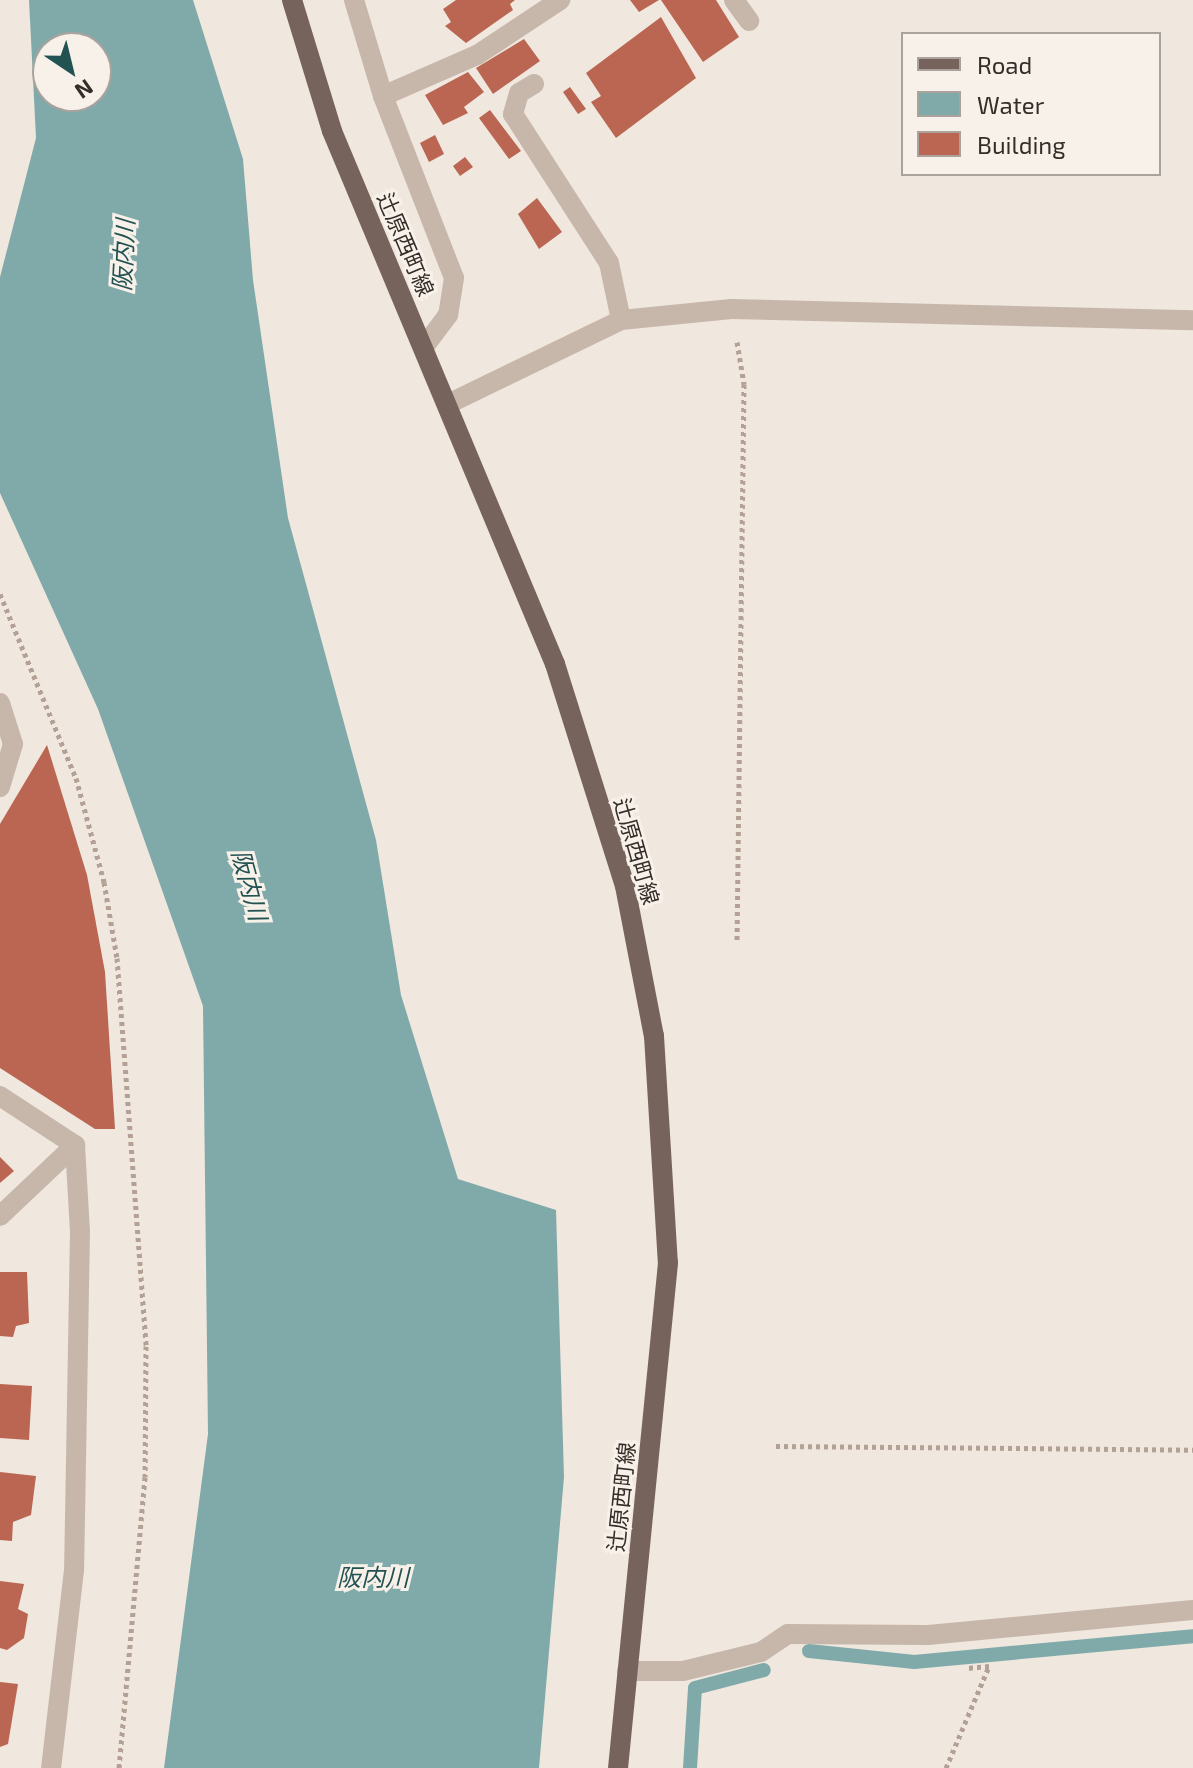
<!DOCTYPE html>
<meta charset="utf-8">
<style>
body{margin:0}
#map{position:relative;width:1193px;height:1768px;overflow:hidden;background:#f0e7de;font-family:"Exo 2","Noto Sans JP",sans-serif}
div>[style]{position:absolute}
.water>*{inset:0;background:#80aaaa}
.stream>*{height:14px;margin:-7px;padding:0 7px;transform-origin:7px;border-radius:7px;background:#80aaaa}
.building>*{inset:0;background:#ba6652}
.path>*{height:5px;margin-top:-2.5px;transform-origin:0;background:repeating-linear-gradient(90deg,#b3a195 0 4px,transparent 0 8px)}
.minor>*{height:20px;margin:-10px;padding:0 10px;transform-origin:10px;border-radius:10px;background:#c7b7ab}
.major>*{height:20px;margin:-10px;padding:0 10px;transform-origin:10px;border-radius:10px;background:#76645c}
span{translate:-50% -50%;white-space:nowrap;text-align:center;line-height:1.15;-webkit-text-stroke:6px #f8f1ea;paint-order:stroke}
.street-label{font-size:22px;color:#362d29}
.water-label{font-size:24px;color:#235253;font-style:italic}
.legend{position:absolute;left:901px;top:32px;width:260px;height:144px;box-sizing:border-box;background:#f8f1ea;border:2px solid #aaa39d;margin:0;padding:10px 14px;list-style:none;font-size:24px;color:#362d29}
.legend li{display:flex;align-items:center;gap:16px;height:40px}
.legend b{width:40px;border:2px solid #aaa39d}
.north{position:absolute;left:32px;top:32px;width:80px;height:80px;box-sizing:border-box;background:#f8f1ea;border:2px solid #aaa39d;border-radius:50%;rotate:145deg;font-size:22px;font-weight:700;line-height:32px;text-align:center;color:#362d29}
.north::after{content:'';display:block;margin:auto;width:28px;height:36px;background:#235253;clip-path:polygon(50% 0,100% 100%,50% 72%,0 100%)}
</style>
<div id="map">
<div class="water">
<div style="clip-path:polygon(evenodd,29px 0,193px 0,243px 159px,253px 280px,288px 518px,376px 840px,401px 995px,458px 1179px,556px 1210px,564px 1477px,539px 1768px,164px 1768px,208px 1434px,203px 1006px,98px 709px,0 493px,0 277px,36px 138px,29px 0,48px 48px,96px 48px,96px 96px,48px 96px,48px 48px)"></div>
</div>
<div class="stream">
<div style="left:809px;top:1651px;width:106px;rotate:6deg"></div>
<div style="left:914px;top:1662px;width:280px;rotate:-5.3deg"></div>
<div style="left:690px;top:1768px;width:80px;rotate:-86.4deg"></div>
<div style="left:695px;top:1688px;width:71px;rotate:-14.6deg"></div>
</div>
<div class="building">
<div style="clip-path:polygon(456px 0,515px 0,510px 4px,513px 10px,466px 43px,445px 26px,451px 22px,443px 9px)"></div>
<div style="clip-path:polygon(630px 0,659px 0,639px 12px)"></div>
<div style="clip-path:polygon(661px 0,716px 0,739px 37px,703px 62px)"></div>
<div style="clip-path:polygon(661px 17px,696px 78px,616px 138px,591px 102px,601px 96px,586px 73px)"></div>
<div style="clip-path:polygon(524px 39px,540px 61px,493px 94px,476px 68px)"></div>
<div style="clip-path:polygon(468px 72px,484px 92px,464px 107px,468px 113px,443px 125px,425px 95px)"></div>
<div style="clip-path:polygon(570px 87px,586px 109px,578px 114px,563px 92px)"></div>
<div style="clip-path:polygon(490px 110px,521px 151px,509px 159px,479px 118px)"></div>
<div style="clip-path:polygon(435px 135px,444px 154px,429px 162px,420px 143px)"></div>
<div style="clip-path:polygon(465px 157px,473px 167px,460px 176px,453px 166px)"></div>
<div style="clip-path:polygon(537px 198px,562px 232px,539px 249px,518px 214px)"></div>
<div style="clip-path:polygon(47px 745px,87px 875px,105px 972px,115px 1129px,95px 1129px,0 1068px,0 824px)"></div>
<div style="clip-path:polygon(0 1157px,14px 1171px,0 1183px)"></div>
<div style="clip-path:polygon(0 1272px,27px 1272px,29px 1323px,16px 1326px,13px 1337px,0 1336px)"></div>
<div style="clip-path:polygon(0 1384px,32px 1386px,29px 1440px,0 1438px)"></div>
<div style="clip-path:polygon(0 1472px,36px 1476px,31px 1515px,13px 1522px,12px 1541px,0 1540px)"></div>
<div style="clip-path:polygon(0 1581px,24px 1584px,18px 1609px,28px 1614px,24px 1638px,7px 1650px,0 1648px)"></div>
<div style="clip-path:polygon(0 1682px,18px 1684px,8px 1744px,0 1747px)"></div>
</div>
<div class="path">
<div style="left:737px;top:342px;width:43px;rotate:80.5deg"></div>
<div style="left:744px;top:384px;width:559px;rotate:90.72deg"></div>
<div style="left:0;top:594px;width:199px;rotate:67.6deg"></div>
<div style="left:76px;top:778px;width:108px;rotate:74.9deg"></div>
<div style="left:104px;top:882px;width:77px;rotate:80.3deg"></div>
<div style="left:117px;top:958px;width:389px;rotate:85.7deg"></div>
<div style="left:146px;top:1346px;width:131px;rotate:90.4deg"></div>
<div style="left:145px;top:1477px;width:292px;rotate:95.1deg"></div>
<div style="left:776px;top:1446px;width:417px;rotate:0.5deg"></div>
<div style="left:946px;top:1768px;width:111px;rotate:-67.1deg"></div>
<div style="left:989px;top:1666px;width:22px;rotate:175deg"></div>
</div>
<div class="minor">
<div style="left:354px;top:0;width:100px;rotate:73.2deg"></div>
<div style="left:383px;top:96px;width:195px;rotate:68.7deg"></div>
<div style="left:454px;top:278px;width:37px;rotate:99deg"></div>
<div style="left:448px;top:315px;width:41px;rotate:127.1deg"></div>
<div style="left:734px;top:0;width:26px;rotate:54deg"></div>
<div style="left:534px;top:84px;width:17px;rotate:149deg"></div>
<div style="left:519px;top:93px;width:22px;rotate:106deg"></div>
<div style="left:513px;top:114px;width:177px;rotate:57.2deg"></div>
<div style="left:609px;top:263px;width:58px;rotate:78.1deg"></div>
<div style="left:383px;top:96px;width:103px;rotate:-23.6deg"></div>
<div style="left:477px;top:55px;width:100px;rotate:-33.5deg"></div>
<div style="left:448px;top:404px;width:192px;rotate:-25.9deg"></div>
<div style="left:621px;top:320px;width:111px;rotate:-5.7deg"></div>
<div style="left:731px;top:309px;width:462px;rotate:1.4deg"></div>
<div style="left:0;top:703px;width:43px;rotate:72.4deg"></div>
<div style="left:13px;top:744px;width:45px;rotate:106.8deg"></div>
<div style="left:0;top:1096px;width:90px;rotate:33.2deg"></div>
<div style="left:75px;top:1145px;width:86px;rotate:86.7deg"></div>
<div style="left:80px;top:1231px;width:339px;rotate:91deg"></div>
<div style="left:74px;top:1570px;width:199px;rotate:96.6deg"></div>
<div style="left:0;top:1216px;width:103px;rotate:-43.4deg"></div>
<div style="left:627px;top:1671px;width:56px"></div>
<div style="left:683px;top:1671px;width:80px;rotate:-13.7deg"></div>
<div style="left:761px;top:1652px;width:32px;rotate:-34deg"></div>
<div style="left:788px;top:1634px;width:140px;rotate:0.4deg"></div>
<div style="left:928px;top:1635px;width:266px;rotate:-5.4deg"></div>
</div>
<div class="major">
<div style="left:292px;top:0;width:137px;rotate:73deg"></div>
<div style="left:332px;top:131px;width:578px;rotate:67.3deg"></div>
<div style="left:555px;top:664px;width:233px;rotate:72.5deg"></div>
<div style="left:625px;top:886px;width:153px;rotate:79.1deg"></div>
<div style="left:654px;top:1036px;width:227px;rotate:86.5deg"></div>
<div style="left:668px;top:1263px;width:507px;rotate:95.65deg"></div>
</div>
<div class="street-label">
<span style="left:406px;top:244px;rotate:67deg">辻原西町線</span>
<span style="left:637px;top:851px;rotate:74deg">辻原西町線</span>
<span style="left:621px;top:1497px;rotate:-84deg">辻原西町線</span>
</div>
<div class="water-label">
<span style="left:123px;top:255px;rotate:-87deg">阪内川</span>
<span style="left:250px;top:885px;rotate:75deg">阪内川</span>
<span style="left:373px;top:1577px">阪内川</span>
</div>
<ul class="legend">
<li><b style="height:10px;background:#76645c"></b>Road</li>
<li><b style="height:22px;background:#80aaaa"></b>Water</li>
<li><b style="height:22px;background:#ba6652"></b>Building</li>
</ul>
<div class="north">N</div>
</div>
